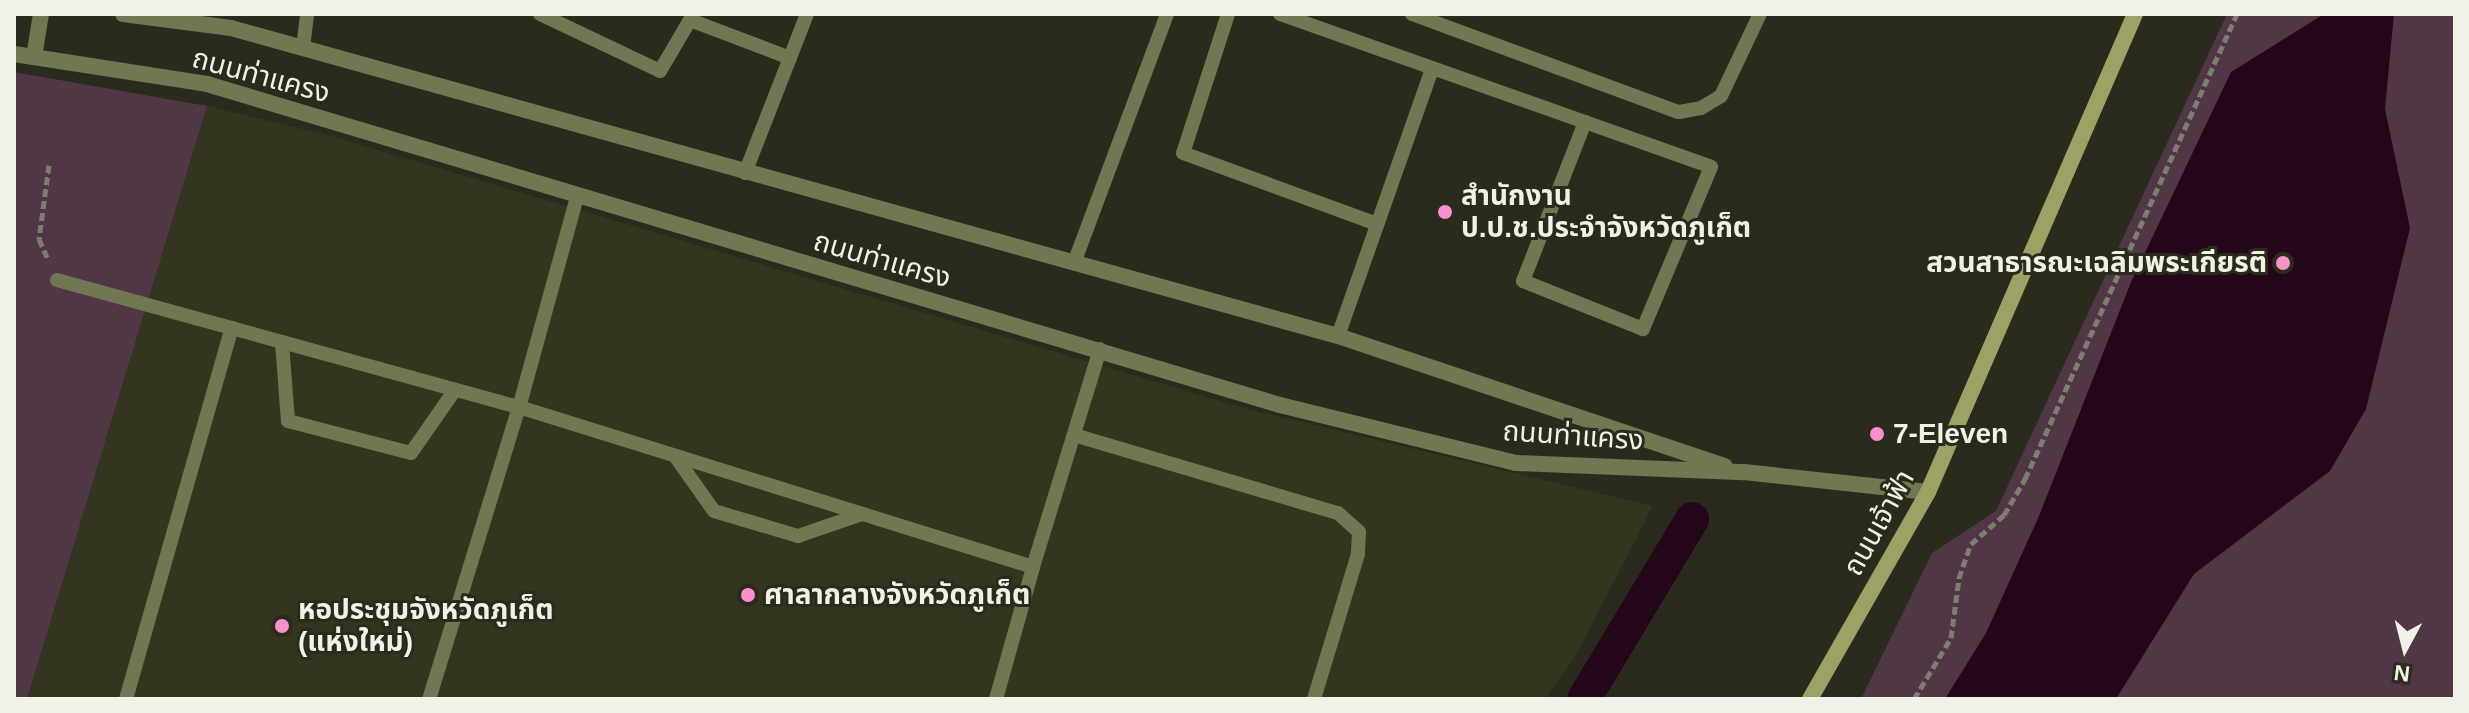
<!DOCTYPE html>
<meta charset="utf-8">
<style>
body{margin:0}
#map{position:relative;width:2469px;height:713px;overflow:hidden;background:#2a2b1c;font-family:Arial,"Noto Sans Thai",sans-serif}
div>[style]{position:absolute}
.built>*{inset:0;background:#33351f}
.green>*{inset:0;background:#513745}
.water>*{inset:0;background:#250619}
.canal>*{height:34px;margin:-17px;padding:0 17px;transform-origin:17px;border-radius:17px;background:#250619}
.path>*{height:5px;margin-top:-2.5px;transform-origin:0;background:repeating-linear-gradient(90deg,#7d7e71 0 8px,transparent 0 12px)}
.lane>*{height:14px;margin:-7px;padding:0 7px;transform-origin:7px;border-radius:7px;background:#727652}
.street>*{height:16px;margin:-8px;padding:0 8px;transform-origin:8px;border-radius:8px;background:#727652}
.secondary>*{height:16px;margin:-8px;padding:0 8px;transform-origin:8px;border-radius:8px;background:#9ca166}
.dots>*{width:22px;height:22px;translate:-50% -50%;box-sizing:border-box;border:4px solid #2a2b1c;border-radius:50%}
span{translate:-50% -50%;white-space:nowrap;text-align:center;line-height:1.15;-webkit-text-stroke:6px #2a2b1c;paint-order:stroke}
.street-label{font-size:28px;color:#f0f1e7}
.poi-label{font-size:28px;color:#f0f1e7;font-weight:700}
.left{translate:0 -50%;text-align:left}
.right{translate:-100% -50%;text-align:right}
.frame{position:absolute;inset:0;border:16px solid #f0f1e7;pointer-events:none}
.north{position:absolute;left:2365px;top:609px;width:80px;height:80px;-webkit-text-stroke:6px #2a2b1c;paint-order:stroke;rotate:187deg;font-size:22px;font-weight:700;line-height:32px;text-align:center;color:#f0f1e7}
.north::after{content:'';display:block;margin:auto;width:28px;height:36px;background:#f0f1e7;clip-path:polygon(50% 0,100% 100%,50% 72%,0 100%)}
</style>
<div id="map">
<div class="built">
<div style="clip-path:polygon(207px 106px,331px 136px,1247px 409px,1653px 506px,1575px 657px,1545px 699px,27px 699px)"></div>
</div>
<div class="green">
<div style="clip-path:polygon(2227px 14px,2455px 14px,2455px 699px,1861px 699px,1932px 553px,1996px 511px)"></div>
<div style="clip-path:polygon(14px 72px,207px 106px,27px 699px,14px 699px)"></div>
</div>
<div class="water">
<div style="clip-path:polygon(2324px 14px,2394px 14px,2385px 109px,2410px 228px,2366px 409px,2330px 471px,2194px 574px,2116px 699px,1945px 699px,1986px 633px,2039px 516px,2131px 282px,2231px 72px)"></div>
</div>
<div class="canal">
<div style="left:1584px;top:699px;width:210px;rotate:-59deg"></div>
</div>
<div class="path">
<div style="left:49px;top:165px;width:75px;rotate:97.7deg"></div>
<div style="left:39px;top:239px;width:24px;rotate:66deg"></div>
<div style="left:1914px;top:699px;width:71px;rotate:-58.8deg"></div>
<div style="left:1951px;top:638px;width:61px;rotate:-82.4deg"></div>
<div style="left:1959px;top:578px;width:36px;rotate:-71deg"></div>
<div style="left:1971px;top:544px;width:44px;rotate:-41.3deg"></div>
<div style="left:2004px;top:515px;width:42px;rotate:-59.7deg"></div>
<div style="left:2025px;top:479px;width:511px;rotate:-65.49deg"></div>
</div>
<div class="lane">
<div style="left:540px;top:14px;width:133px;rotate:25.4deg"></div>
<div style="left:660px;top:71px;width:59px;rotate:-59.5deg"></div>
<div style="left:690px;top:20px;width:107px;rotate:20.8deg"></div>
<div style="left:1228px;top:14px;width:146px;rotate:107.9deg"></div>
<div style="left:1183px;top:153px;width:207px;rotate:20.1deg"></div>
<div style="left:1280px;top:14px;width:457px;rotate:19.5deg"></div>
<div style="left:1711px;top:167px;width:176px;rotate:112.8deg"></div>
<div style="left:1643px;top:329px;width:129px;rotate:-158.2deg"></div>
<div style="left:1523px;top:281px;width:171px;rotate:-68.7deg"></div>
<div style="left:1412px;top:14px;width:284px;rotate:20.2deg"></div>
<div style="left:1679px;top:112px;width:22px;rotate:-10deg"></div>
<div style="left:1701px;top:108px;width:23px;rotate:-31deg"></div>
<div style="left:1721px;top:96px;width:91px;rotate:-64.6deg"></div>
<div style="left:303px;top:48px;width:34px;rotate:-83deg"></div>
<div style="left:745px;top:173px;width:171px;rotate:-68.7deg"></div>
<div style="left:577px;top:197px;width:218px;rotate:105.4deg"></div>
<div style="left:519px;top:407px;width:538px;rotate:17.29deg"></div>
<div style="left:1033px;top:567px;width:228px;rotate:-72.9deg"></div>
<div style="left:1074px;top:263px;width:266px;rotate:-69.5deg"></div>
<div style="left:57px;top:280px;width:479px;rotate:15.4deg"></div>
<div style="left:519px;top:407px;width:306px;rotate:107.1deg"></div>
<div style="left:1338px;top:336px;width:283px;rotate:-70.6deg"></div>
<div style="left:282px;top:342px;width:79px;rotate:85.7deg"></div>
<div style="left:288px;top:421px;width:127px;rotate:14.6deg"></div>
<div style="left:411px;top:453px;width:77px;rotate:-55.1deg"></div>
<div style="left:1074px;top:435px;width:275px;rotate:16.5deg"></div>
<div style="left:1338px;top:513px;width:28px;rotate:42deg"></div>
<div style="left:1359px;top:532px;width:22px;rotate:93deg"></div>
<div style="left:1358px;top:554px;width:152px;rotate:106.9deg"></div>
<div style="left:675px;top:456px;width:67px;rotate:54.7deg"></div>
<div style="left:714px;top:511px;width:88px;rotate:16.6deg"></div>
<div style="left:798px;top:536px;width:68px;rotate:-19deg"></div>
<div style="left:126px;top:699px;width:386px;rotate:-74.1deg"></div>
<div style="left:996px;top:699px;width:137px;rotate:-74.3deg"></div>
</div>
<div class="street">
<div style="left:123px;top:14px;width:109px;rotate:7.4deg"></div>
<div style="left:231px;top:28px;width:1149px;rotate:15.55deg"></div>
<div style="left:1338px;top:336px;width:408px;rotate:18.6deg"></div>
<div style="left:14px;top:54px;width:195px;rotate:8.8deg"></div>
<div style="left:207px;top:84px;width:1120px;rotate:16.66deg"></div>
<div style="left:1280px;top:405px;width:243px;rotate:13.8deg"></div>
<div style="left:1516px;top:463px;width:228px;rotate:2.3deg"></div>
<div style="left:1744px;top:472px;width:185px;rotate:6.2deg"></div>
<div style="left:34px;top:57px;width:44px;rotate:-80.8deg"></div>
</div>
<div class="secondary">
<div style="left:1810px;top:699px;width:238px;rotate:-60.3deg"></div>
<div style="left:1928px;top:492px;width:521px;rotate:-66.58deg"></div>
</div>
<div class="dots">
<div style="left:1445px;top:212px;background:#f890cb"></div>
<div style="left:2283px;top:263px;background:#f890cb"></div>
<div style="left:1877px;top:434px;background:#f890cb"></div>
<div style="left:748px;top:595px;background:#f890cb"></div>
<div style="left:282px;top:626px;background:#f890cb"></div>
</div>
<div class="street-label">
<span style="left:261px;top:76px;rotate:15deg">ถนนท่าแครง</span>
<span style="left:882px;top:260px;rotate:16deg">ถนนท่าแครง</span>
<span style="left:1573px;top:436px;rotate:4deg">ถนนท่าแครง</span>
<span style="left:1879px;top:523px;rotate:-61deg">ถนนเจ้าฟ้า</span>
</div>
<div class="poi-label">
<span class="left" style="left:1461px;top:212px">สำนักงาน<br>ป.ป.ช.ประจำจังหวัดภูเก็ต</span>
<span class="right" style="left:2267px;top:263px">สวนสาธารณะเฉลิมพระเกียรติ</span>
<span class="left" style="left:1893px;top:434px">7-Eleven</span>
<span class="left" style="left:764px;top:595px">ศาลากลางจังหวัดภูเก็ต</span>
<span class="left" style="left:298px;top:626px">หอประชุมจังหวัดภูเก็ต<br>(แห่งใหม่)</span>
</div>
<div class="frame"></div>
<div class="north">N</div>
</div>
